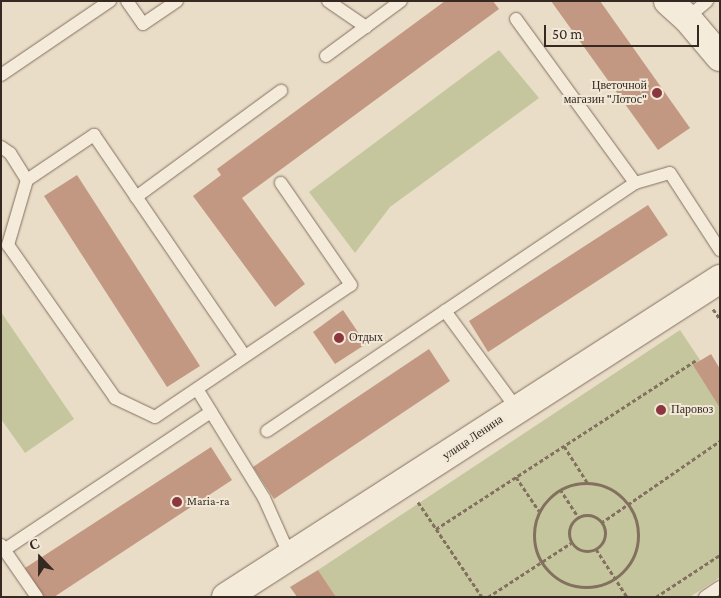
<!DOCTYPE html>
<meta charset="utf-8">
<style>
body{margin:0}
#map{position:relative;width:721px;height:598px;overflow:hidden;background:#e9ddc8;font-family:"Crimson Pro",serif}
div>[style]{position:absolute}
.green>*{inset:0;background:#c5c69d}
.building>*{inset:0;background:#c39882}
.path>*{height:3px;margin-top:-1.5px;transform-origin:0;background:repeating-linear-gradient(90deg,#83705f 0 4px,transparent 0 6.5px)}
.path>.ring{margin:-1.5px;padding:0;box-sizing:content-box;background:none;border:3px solid #83705f;border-radius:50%}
.roads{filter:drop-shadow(0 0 1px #83705f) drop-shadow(0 0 1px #83705f)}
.lane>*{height:12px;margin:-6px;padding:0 6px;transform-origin:6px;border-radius:6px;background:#f5ebda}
.secondary>*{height:28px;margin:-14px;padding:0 14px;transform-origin:14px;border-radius:14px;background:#f5ebda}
.dots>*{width:14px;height:14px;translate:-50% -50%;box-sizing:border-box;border:2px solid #f2e8d7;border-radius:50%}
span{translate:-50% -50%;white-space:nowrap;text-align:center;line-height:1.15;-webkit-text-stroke:4px #f2e8d7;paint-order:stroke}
.poi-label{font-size:12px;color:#362921}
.right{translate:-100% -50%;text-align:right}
.left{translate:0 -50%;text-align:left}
.street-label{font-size:12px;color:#362921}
.frame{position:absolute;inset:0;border:2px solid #362921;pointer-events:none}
.north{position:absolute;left:15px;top:533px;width:50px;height:50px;-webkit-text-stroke:4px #f2e8d7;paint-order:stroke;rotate:338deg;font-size:14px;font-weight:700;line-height:20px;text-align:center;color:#362921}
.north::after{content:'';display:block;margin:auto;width:18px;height:22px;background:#362921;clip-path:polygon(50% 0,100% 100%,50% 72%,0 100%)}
.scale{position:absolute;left:544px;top:25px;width:155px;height:22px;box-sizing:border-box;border:2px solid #362921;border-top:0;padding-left:6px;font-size:15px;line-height:18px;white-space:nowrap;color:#362921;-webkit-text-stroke:4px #f2e8d7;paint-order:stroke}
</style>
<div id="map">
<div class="green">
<div style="clip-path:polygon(499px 50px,539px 98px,390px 207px,355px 253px,309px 192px)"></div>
<div style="clip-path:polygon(1px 312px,74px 419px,25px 453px,1px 419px)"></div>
<div style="clip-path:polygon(680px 330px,720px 390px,720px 577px,690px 597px,336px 597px,318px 570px)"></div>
</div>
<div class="building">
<div style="clip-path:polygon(445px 1px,493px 1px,499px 9px,242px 198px,305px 284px,275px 307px,193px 196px,221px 175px,217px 169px)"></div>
<div style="clip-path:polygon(551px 1px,600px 1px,690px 128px,658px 150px)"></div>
<div style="clip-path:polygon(77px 175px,200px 366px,167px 387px,44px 196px)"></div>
<div style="clip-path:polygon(648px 205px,668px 235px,488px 352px,469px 321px)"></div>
<div style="clip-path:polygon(343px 310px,366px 344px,335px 364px,313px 332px)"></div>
<div style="clip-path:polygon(429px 349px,450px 381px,274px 499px,253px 467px)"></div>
<div style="clip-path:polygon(711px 354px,720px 369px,720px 408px,693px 365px)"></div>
<div style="clip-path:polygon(211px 447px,232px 480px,54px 597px,44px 597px,25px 568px)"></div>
<div style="clip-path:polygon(318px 570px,336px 597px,297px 597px,290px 587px)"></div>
</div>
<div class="path">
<div style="left:713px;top:309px;width:12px;rotate:55deg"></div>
<div style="left:564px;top:446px;width:43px;rotate:57.4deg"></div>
<div style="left:516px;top:477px;width:41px;rotate:55.9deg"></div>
<div class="ring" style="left:534px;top:483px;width:101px;height:101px"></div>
<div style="left:560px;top:489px;width:33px;rotate:57deg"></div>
<div style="left:418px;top:502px;width:115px;rotate:56deg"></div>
<div class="ring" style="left:569px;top:515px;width:33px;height:33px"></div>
<div style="left:601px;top:523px;width:145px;rotate:-34.6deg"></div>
<div style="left:436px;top:529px;width:310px;rotate:-33deg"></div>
<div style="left:596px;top:549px;width:57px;rotate:57.1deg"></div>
<div style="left:488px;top:597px;width:99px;rotate:-33deg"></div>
<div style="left:656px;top:597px;width:77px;rotate:-33.3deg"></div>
</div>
<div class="roads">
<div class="lane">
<div style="left:127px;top:1px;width:28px;rotate:55deg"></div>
<div style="left:143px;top:24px;width:41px;rotate:-34.1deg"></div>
<div style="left:328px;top:1px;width:46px;rotate:34.4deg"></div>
<div style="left:687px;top:18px;width:26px;rotate:-40deg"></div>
<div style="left:516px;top:19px;width:203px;rotate:54deg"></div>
<div style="left:635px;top:183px;width:229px;rotate:146deg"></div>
<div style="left:445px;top:311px;width:122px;rotate:53.7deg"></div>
<div style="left:326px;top:56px;width:93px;rotate:-36.3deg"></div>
<div style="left:1px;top:75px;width:132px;rotate:-34.2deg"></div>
<div style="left:1px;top:147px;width:11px;rotate:34deg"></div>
<div style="left:10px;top:153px;width:32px;rotate:58deg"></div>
<div style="left:27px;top:180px;width:68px;rotate:106.3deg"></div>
<div style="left:8px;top:245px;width:187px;rotate:55deg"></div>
<div style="left:115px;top:398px;width:44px;rotate:25.4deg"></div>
<div style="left:155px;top:417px;width:236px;rotate:-34deg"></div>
<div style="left:351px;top:285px;width:124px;rotate:-124.5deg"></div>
<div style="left:27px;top:180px;width:81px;rotate:-33.9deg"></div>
<div style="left:94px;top:135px;width:266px;rotate:55.7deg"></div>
<div style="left:635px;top:183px;width:36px;rotate:-16deg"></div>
<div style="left:670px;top:173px;width:92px;rotate:57deg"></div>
<div style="left:136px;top:197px;width:180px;rotate:-36.2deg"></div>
<div style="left:197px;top:389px;width:128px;rotate:58.4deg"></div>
<div style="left:264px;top:498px;width:64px;rotate:65.9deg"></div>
<div style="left:267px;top:431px;width:215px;rotate:-34deg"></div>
<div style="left:1px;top:545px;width:63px;rotate:55.3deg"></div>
<div style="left:4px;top:550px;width:249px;rotate:-33.7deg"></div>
<div style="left:705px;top:597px;width:18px;rotate:-34deg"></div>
</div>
<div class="secondary">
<div style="left:668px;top:1px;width:25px;rotate:42deg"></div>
<div style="left:687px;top:18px;width:51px;rotate:49.8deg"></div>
<div style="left:226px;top:597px;width:588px;rotate:-32.77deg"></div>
</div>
</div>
<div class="dots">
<div style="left:657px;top:93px;background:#8c363d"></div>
<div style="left:339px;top:338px;background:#8c363d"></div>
<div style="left:661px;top:410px;background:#8c363d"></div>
<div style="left:177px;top:502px;background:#8c363d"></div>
</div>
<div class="poi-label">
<span class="right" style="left:647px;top:93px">Цветочной<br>магазин "Лотос"</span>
<span class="left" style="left:349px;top:338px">Отдых</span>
<span class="left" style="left:671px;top:410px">Паровоз</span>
<span class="left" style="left:187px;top:502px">Maria-ra</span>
</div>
<div class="street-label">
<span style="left:473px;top:438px;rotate:-34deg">улица Ленина</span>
</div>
<div class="frame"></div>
<div class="north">С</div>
<div class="scale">50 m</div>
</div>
